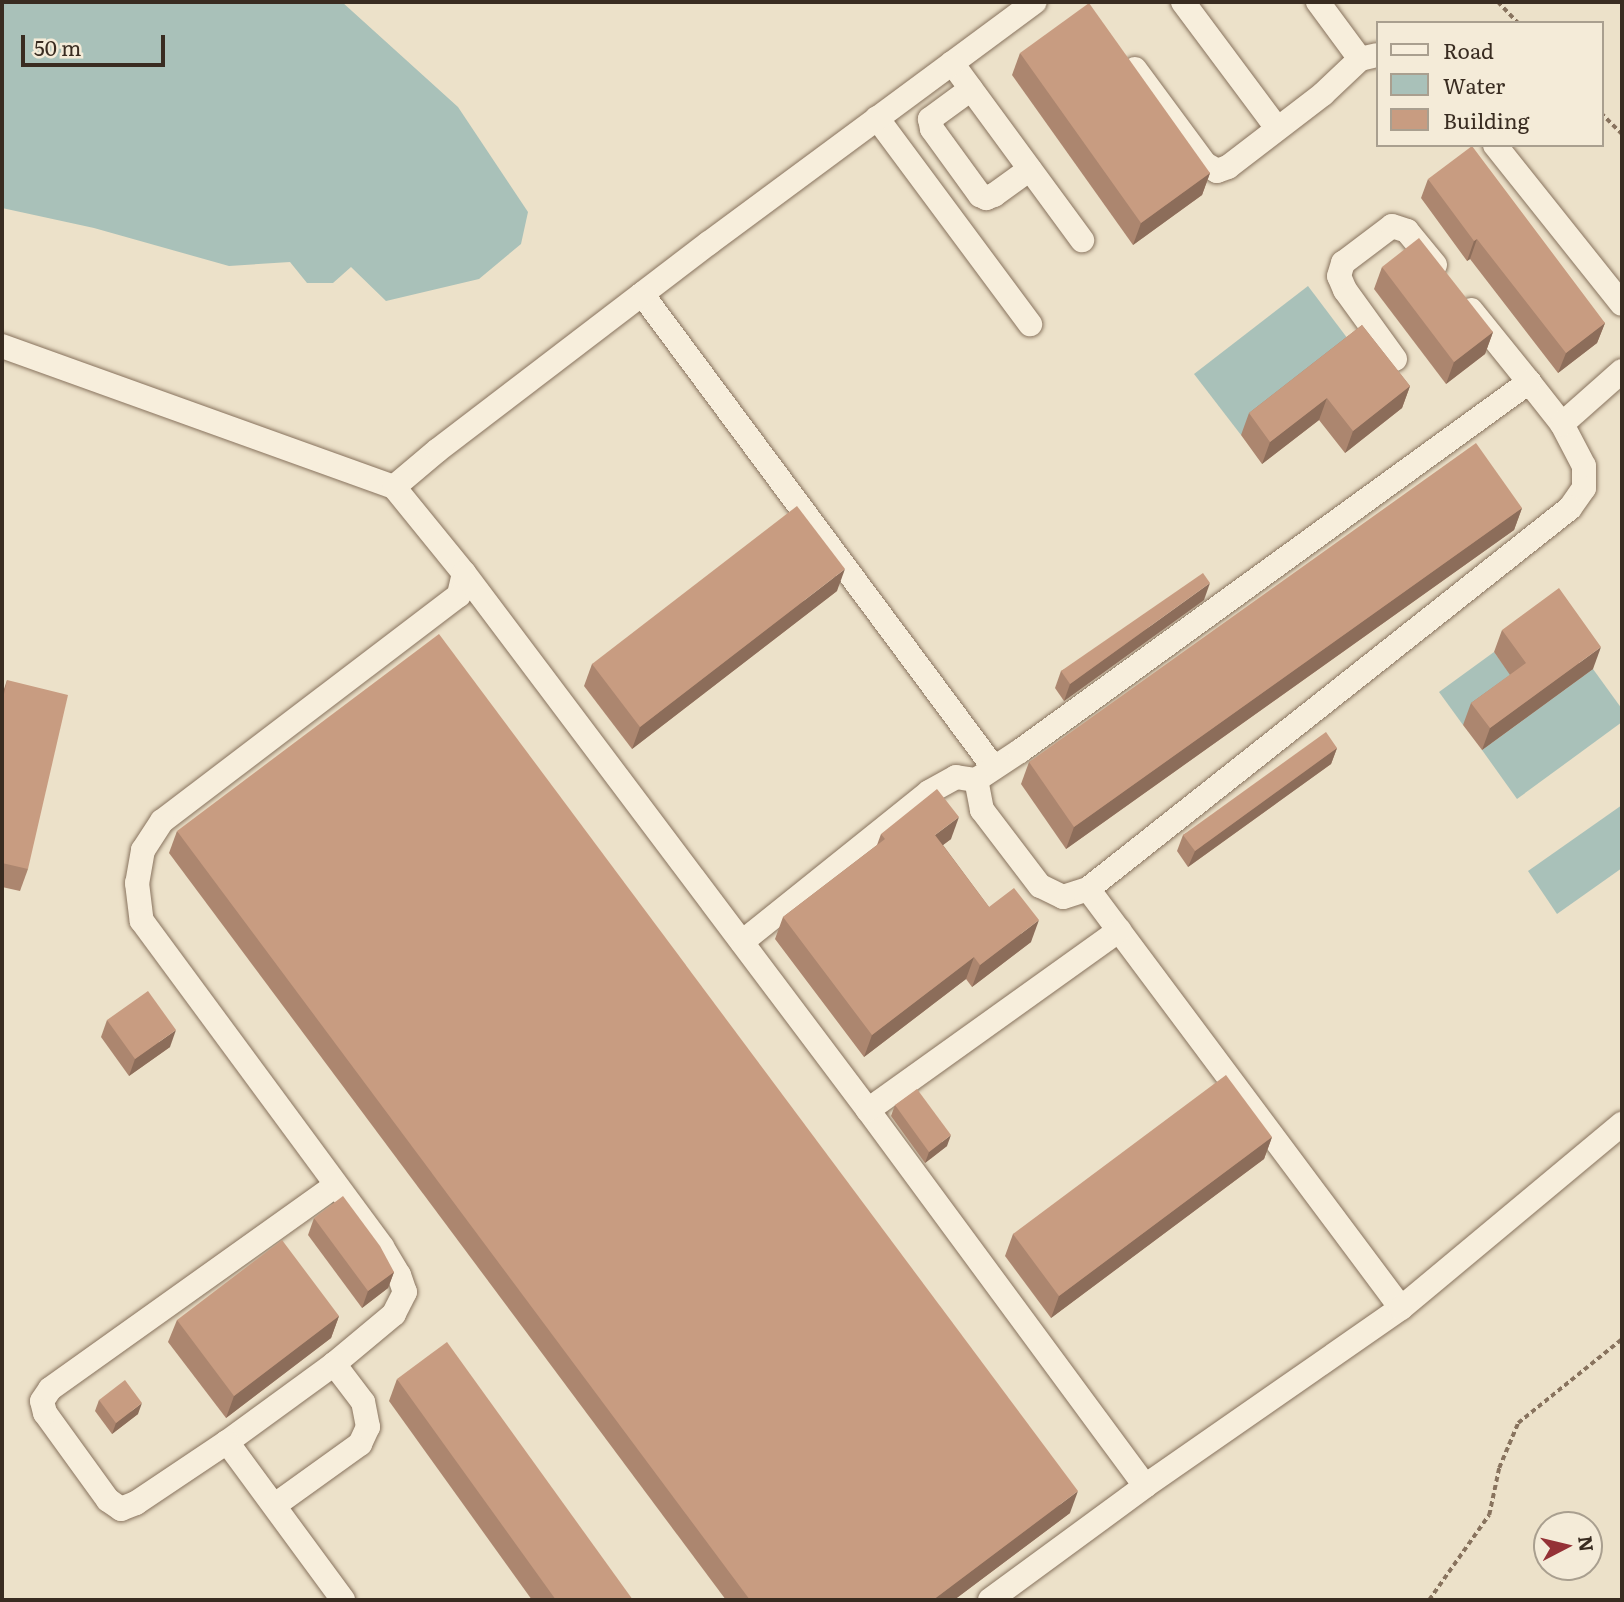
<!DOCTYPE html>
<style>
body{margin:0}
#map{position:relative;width:1624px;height:1602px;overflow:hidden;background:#ece1c9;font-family:Literata,serif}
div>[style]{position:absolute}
.water>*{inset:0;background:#a9c1b9}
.path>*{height:3.5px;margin-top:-1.75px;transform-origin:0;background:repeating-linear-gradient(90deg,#88735e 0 5px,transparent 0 8.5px)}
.roads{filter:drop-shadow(0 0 2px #88735e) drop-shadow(0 0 2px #88735e)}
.minor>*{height:24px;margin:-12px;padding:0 12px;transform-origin:12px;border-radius:12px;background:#f7eedc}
.wall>*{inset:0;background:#ac866f}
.shaded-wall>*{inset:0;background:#8c6d5a}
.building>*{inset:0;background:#c89c81}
span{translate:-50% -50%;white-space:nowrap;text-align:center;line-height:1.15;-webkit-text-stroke:5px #f4ebd8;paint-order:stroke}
.frame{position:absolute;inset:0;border:4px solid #392c21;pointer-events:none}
.legend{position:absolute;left:1376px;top:21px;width:228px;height:126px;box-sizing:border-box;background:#f4ebd8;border:2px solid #a99f8f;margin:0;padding:9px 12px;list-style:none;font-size:21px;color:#392c21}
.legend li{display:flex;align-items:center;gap:14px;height:35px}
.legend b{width:35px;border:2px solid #a99f8f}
.north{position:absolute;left:1533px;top:1511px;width:70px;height:70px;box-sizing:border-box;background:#f4ebd8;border:2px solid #a99f8f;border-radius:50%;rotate:83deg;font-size:19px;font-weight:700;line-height:28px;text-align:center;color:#392c21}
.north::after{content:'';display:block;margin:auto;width:24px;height:32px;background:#943136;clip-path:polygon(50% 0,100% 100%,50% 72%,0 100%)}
.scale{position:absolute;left:21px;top:35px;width:144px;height:32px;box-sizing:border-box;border:4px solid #392c21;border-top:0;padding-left:9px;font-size:21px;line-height:24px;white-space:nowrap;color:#392c21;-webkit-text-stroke:5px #f4ebd8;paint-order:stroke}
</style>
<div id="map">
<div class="water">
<div style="clip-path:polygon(2px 2px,342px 2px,458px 107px,528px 212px,521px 244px,479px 279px,386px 301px,351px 267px,333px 283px,307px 283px,290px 262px,229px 266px,94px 228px,2px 208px)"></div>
<div style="clip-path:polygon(1308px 286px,1354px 347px,1241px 435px,1194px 374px)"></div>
<div style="clip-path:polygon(1494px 652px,1518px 685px,1463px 725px,1439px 692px)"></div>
<div style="clip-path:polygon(1593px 669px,1622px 709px,1622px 722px,1517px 799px,1482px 750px)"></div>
<div style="clip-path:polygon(1622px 805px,1622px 868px,1557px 914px,1528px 871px)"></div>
</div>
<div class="path">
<div style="left:1498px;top:2px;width:29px;rotate:46deg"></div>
<div style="left:1601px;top:113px;width:30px;rotate:45deg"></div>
<div style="left:1429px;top:1600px;width:104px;rotate:-54.8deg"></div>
<div style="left:1489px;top:1515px;width:48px;rotate:-78deg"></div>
<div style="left:1499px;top:1468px;width:49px;rotate:-67.1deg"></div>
<div style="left:1518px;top:1423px;width:134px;rotate:-38.9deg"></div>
</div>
<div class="roads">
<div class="minor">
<div style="left:1183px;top:2px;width:157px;rotate:53.3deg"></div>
<div style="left:1318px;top:2px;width:71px;rotate:53.6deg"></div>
<div style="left:1360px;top:59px;width:17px;rotate:-13deg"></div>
<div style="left:952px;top:63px;width:220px;rotate:53.7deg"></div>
<div style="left:1135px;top:69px;width:118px;rotate:53.6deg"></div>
<div style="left:1205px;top:164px;width:14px;rotate:30deg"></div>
<div style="left:1217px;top:171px;width:12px;rotate:-20deg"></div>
<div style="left:1228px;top:167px;width:120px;rotate:-37.5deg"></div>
<div style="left:1323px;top:94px;width:51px;rotate:-43.4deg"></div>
<div style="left:971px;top:89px;width:51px;rotate:143.8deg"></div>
<div style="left:930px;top:119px;width:10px;rotate:79deg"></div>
<div style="left:932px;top:129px;width:82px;rotate:54deg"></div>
<div style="left:980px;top:195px;width:7px;rotate:27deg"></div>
<div style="left:986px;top:198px;width:9px;rotate:-21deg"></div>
<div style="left:994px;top:195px;width:44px;rotate:-35.8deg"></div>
<div style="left:877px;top:118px;width:257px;rotate:53.4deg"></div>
<div style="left:1495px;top:145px;width:203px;rotate:51.4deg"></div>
<div style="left:642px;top:294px;width:590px;rotate:53.4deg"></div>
<div style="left:1471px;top:310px;width:92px;rotate:51.1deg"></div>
<div style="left:1529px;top:382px;width:53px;rotate:51.8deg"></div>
<div style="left:1562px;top:424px;width:47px;rotate:62.4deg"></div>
<div style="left:1584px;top:466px;width:22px;rotate:90deg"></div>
<div style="left:1584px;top:488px;width:24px;rotate:125deg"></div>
<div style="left:1570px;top:508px;width:614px;rotate:141.68deg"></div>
<div style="left:1088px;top:889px;width:26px;rotate:162deg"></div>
<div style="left:1063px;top:897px;width:25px;rotate:-154deg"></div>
<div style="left:1040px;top:886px;width:96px;rotate:-127.3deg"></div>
<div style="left:982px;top:810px;width:31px;rotate:-101deg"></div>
<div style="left:976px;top:780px;width:53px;rotate:-33.4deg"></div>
<div style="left:1020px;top:751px;width:629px;rotate:-35.94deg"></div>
<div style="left:2px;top:346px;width:417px;rotate:19.8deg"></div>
<div style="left:394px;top:487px;width:111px;rotate:50.9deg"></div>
<div style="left:464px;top:573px;width:23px;rotate:103deg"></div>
<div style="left:459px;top:595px;width:373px;rotate:142.7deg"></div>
<div style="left:162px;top:821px;width:35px;rotate:123deg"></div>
<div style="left:143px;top:850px;width:34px;rotate:100deg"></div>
<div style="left:137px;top:883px;width:38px;rotate:83deg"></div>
<div style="left:142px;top:921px;width:405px;rotate:53.6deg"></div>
<div style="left:382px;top:1247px;width:33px;rotate:59deg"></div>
<div style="left:399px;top:1275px;width:18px;rotate:71deg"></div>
<div style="left:405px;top:1292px;width:25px;rotate:117deg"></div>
<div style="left:394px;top:1314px;width:78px;rotate:140.2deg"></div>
<div style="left:334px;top:1364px;width:132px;rotate:143.9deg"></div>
<div style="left:227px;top:1442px;width:110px;rotate:146.2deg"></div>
<div style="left:136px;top:1503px;width:16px;rotate:158deg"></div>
<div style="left:121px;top:1509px;width:16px;rotate:-145deg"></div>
<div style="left:108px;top:1500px;width:107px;rotate:-125.9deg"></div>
<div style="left:45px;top:1413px;width:12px;rotate:-104deg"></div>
<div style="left:42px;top:1401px;width:14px;rotate:-56deg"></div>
<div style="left:50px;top:1389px;width:351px;rotate:-35.5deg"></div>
<div style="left:1395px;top:359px;width:85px;rotate:-125.9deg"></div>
<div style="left:1345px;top:290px;width:15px;rotate:-113deg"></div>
<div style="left:1339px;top:276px;width:14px;rotate:-73deg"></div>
<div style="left:1343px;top:263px;width:61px;rotate:-37.1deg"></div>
<div style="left:1392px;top:226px;width:16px;rotate:18deg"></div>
<div style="left:1407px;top:231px;width:44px;rotate:50.5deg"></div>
<div style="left:1562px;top:424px;width:80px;rotate:-41.5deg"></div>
<div style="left:394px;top:487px;width:57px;rotate:-40.1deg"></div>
<div style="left:438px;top:450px;width:341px;rotate:-37.4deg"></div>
<div style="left:709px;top:243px;width:405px;rotate:-36.5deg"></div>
<div style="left:464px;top:573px;width:672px;rotate:53.04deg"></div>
<div style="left:868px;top:1110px;width:467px;rotate:53.6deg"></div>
<div style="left:1088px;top:889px;width:523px;rotate:53.24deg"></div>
<div style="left:742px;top:942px;width:240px;rotate:-38.7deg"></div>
<div style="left:929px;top:792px;width:31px;rotate:-29deg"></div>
<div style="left:956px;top:777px;width:20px;rotate:9deg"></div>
<div style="left:868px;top:1110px;width:309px;rotate:-35.6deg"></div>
<div style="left:227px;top:1442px;width:196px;rotate:53.7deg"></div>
<div style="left:275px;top:1505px;width:105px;rotate:-35.7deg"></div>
<div style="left:360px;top:1444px;width:19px;rotate:-65deg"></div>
<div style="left:368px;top:1427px;width:25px;rotate:-101deg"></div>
<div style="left:363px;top:1402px;width:48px;rotate:-127.3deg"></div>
<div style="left:990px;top:1600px;width:192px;rotate:-36.3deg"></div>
<div style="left:1145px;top:1486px;width:312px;rotate:-34.8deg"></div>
<div style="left:1401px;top:1308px;width:288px;rotate:-39.8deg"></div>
</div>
</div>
<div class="wall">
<div style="clip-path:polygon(1020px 53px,1210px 173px,1202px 195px,1133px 245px,1012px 75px)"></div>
<div style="clip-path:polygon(1428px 179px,1605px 323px,1597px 343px,1558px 373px,1470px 259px,1467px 261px,1421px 198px)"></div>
<div style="clip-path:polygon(1382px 267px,1493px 332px,1485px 354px,1446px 384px,1374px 289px)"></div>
<div style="clip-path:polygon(1362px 325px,1410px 386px,1402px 408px,1345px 453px,1319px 420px,1262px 464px,1241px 435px,1249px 413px)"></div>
<div style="clip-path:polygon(1522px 508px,1514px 530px,1066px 849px,1021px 784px,1029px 762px)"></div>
<div style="clip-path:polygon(837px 591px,632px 749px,584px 686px,592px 664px)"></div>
<div style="clip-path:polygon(1204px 600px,1064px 701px,1055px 688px,1061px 671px)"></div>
<div style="clip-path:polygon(1502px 630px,1593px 669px,1482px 750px,1463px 725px,1471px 703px,1510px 675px,1494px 652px)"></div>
<div style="clip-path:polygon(7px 680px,28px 869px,20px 891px,2px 887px,2px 695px)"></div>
<div style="clip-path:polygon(1337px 748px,1331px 764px,1188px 867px,1177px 851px,1183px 835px)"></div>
<div style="clip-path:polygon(177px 831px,1070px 1513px,954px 1600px,726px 1600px,169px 853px)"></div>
<div style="clip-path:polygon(881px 834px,951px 839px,943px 845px,989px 907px,1031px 942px,972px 987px,966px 979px,864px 1057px,775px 939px,783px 917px,877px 845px)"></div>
<div style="clip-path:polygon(107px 1020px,170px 1047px,129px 1076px,101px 1037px)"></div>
<div style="clip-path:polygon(895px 1105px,947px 1146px,925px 1163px,891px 1116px)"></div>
<div style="clip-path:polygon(1272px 1137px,1264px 1159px,1051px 1318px,1005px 1256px,1013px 1234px)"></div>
<div style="clip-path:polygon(314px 1218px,394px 1272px,388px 1288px,362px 1308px,308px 1235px)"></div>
<div style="clip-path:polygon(339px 1316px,331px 1338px,226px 1418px,168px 1342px,177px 1320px)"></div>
<div style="clip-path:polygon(397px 1379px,633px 1600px,532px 1600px,389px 1401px)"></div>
<div style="clip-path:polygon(99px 1400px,138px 1414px,112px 1434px,95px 1411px)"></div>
</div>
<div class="shaded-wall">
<div style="clip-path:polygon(1210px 173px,1202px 195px,1133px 245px,1141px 223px)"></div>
<div style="clip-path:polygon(1477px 239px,1470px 259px,1467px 261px,1474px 241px)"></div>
<div style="clip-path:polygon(1605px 323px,1597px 343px,1558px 373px,1566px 353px)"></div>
<div style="clip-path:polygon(1493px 332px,1485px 354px,1446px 384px,1454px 362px)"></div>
<div style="clip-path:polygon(1410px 386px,1402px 408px,1345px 453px,1353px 431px)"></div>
<div style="clip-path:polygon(1327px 398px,1319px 420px,1262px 464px,1270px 442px)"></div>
<div style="clip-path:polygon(1522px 508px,1514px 530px,1066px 849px,1074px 827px)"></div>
<div style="clip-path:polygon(845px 569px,837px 591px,632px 749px,640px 727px)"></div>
<div style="clip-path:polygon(1210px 583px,1204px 600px,1064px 701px,1070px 684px)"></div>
<div style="clip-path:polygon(1601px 647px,1593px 669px,1482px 750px,1490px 728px)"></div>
<div style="clip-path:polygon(1337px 748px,1331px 764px,1188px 867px,1195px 851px)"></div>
<div style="clip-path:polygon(959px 817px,951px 839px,927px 857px,935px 835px)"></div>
<div style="clip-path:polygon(1039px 920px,1031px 942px,972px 987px,980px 965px)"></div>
<div style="clip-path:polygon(974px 957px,966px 979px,864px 1057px,872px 1035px)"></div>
<div style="clip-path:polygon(176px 1030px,170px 1047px,129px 1076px,135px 1059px)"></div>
<div style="clip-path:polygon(951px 1135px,947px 1146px,925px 1163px,929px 1152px)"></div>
<div style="clip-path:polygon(1272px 1137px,1264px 1159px,1051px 1318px,1059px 1296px)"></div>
<div style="clip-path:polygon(394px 1272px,388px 1288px,362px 1308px,368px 1291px)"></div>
<div style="clip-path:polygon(339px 1316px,331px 1338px,226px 1418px,234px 1396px)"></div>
<div style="clip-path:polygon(142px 1403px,138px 1414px,112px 1434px,116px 1423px)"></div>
<div style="clip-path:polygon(1078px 1491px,1070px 1513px,954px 1600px,933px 1600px)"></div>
</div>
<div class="building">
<div style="clip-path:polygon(1089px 3px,1210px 173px,1141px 223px,1020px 53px)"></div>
<div style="clip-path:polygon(1472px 146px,1605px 323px,1566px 353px,1477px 239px,1474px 241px,1428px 179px)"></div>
<div style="clip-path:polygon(1419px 238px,1493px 332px,1454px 362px,1382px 267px)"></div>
<div style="clip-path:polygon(1362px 325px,1410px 386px,1353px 431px,1327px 398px,1270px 442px,1249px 413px)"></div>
<div style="clip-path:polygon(1476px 443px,1522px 508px,1074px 827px,1029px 762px)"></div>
<div style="clip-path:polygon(797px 506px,845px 569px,640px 727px,592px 664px)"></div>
<div style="clip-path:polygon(1203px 573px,1210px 583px,1070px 684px,1061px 671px)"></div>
<div style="clip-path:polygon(1559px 588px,1601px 647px,1490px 728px,1471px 703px,1526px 663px,1502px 630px)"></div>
<div style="clip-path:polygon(439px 634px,1078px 1491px,933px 1600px,750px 1600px,177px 831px)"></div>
<div style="clip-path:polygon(7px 680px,68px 695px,28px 869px,2px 863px,2px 703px)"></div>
<div style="clip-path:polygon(1326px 732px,1337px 748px,1195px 851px,1183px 835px)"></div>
<div style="clip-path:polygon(937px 789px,959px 817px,935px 835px,989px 907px,1014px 888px,1039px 920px,980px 965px,974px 957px,872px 1035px,783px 917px,885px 839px,881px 834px)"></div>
<div style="clip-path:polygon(148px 991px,176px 1030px,135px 1059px,107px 1020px)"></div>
<div style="clip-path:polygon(1226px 1075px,1272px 1137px,1059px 1296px,1013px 1234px)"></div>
<div style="clip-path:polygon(917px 1089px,951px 1135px,929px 1152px,895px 1105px)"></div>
<div style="clip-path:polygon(343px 1196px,380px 1246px,394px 1272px,368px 1291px,314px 1218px)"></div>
<div style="clip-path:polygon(282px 1240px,339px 1316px,234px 1396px,177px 1320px)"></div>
<div style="clip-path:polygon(447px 1342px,633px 1600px,556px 1600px,397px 1379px)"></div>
<div style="clip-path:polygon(125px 1380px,142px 1403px,116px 1423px,99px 1400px)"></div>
</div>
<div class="frame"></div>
<ul class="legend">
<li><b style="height:9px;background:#f7eedc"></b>Road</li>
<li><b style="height:19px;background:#a9c1b9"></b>Water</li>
<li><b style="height:19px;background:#c89c81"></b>Building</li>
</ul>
<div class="north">N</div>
<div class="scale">50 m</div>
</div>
